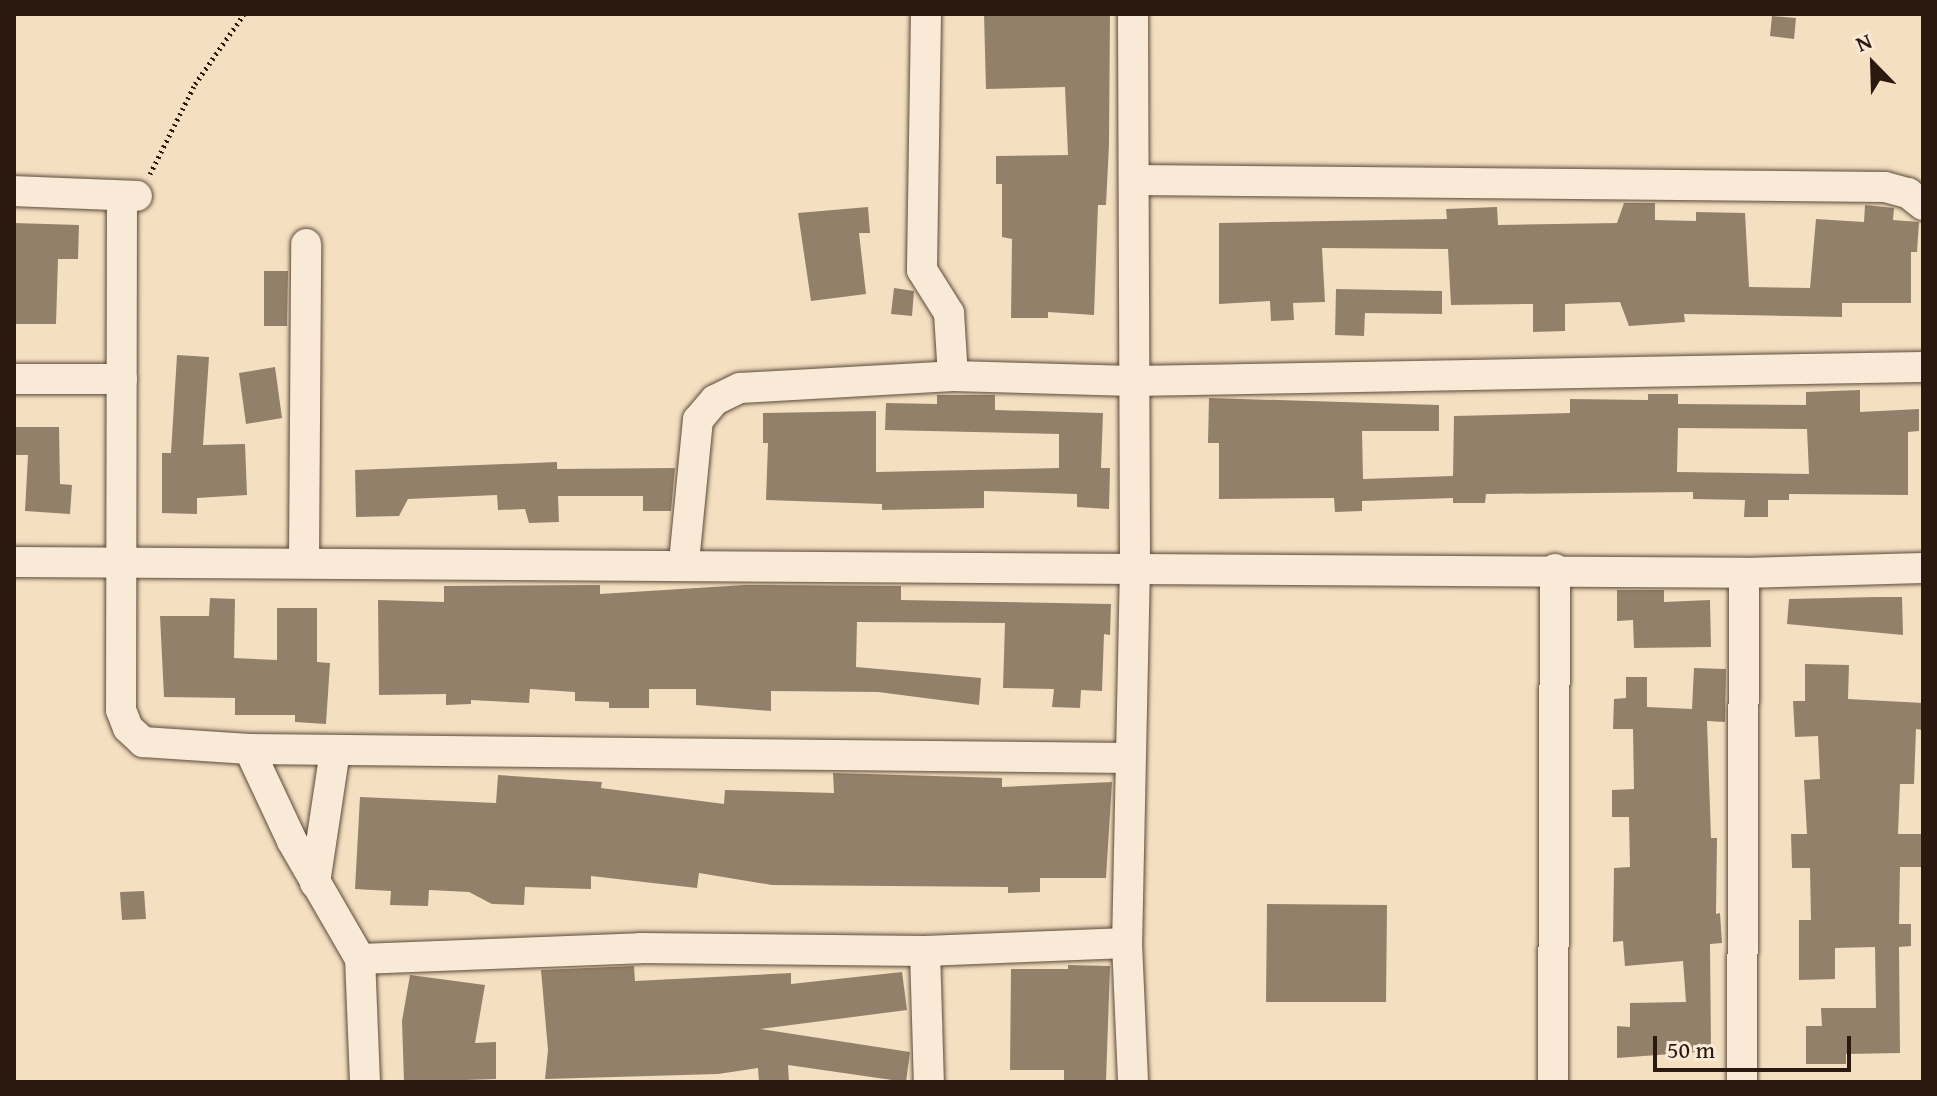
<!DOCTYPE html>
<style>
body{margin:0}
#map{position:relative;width:1937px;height:1096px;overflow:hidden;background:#f4dfc0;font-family:"Gentium Book Plus",serif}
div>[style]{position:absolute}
.building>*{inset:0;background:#93806b}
.path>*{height:5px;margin-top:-2.5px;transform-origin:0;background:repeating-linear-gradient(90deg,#29190e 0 2px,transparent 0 6px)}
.roads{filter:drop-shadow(0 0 2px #5c4a3a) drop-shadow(0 0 2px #5c4a3a)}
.street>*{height:30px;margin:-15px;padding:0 15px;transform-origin:15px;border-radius:15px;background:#f8ead6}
span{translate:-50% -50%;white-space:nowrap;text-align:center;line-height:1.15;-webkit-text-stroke:8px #f8ead6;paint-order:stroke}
.frame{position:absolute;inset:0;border:16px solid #29190e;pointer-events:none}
.north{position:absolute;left:1833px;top:24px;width:80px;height:80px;-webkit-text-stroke:6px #f8ead6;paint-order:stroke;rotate:337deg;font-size:22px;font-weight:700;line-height:32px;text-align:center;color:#29190e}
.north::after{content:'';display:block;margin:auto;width:28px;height:36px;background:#29190e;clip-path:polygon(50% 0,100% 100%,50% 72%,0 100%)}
.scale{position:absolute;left:1653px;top:1036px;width:198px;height:36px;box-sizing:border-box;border:4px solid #29190e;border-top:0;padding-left:10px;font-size:24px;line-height:28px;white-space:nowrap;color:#29190e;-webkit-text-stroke:6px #f8ead6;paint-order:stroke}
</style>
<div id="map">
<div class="building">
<div style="clip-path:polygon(984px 14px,1110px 14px,1109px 145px,1106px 205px,1098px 205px,1094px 315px,1048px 312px,1048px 318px,1011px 318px,1012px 239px,1002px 237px,1002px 184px,996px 184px,996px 156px,1068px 155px,1065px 87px,986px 89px)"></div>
<div style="clip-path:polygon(1772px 16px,1796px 18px,1794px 39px,1770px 36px)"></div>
<div style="clip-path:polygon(1624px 203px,1655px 203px,1655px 220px,1696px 221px,1696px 212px,1745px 213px,1749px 287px,1810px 288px,1816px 219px,1864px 222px,1865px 205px,1894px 208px,1893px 220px,1919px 222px,1917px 252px,1911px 252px,1911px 303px,1842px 303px,1842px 317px,1684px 314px,1685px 322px,1629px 326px,1620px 302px,1565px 304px,1565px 331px,1533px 332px,1533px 304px,1451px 305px,1448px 249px,1322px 248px,1325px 302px,1293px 303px,1294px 320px,1271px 321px,1270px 301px,1219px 304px,1219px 223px,1447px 219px,1446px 209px,1497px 207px,1498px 225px,1617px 223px)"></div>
<div style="clip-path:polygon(868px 207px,870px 233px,859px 233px,866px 294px,811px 301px,798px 213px)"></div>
<div style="clip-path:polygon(14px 223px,79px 225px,78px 259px,58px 259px,56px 324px,14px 324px)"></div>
<div style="clip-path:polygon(264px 271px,288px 271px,287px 326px,264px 326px)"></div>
<div style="clip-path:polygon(894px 288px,914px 291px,912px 316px,891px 314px)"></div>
<div style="clip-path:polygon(1336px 289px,1442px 291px,1442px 314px,1365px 313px,1364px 336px,1335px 335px)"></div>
<div style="clip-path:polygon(177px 355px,209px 357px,203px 445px,245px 444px,247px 495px,197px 498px,197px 514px,162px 513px,162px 453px,171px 453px)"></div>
<div style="clip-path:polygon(275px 367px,282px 418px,246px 424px,239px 373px)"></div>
<div style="clip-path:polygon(evenodd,1860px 390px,1860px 412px,1919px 409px,1919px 431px,1908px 432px,1908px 495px,1789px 494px,1789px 500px,1768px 500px,1768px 517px,1744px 517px,1745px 500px,1693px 499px,1693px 492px,1486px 494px,1485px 503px,1453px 503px,1453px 498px,1362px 501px,1362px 511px,1335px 512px,1334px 498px,1219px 499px,1219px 443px,1208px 443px,1209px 398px,1439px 405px,1439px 431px,1362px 431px,1363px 479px,1453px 476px,1454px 416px,1570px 413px,1570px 399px,1648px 400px,1648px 394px,1678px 394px,1678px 404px,1806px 405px,1806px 392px,1860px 390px,1678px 428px,1807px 429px,1809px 474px,1677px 472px,1678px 428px)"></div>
<div style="clip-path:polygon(937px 395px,995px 395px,995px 410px,1103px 413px,1101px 468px,1110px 468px,1109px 509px,1077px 507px,1077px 494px,984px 491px,984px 508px,882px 510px,882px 504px,766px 500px,768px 443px,763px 443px,763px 413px,876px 411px,876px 472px,1059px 468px,1059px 434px,885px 430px,886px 403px,937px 404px)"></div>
<div style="clip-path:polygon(14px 427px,59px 427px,60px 484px,72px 485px,70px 514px,25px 511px,28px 455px,14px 455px)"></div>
<div style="clip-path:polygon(557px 462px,557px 469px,675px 468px,671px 511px,643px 511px,643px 496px,558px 496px,559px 522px,529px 523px,525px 509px,498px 510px,497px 495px,408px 499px,399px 516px,356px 517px,355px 470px)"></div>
<div style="clip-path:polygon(600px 585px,600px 594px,745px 585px,901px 586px,901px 600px,1111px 604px,1110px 635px,1104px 634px,1102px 691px,1081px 690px,1080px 708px,1052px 707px,1054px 689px,1003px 688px,1005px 623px,857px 622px,856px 667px,981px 678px,979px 705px,878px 692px,771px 691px,771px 711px,696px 705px,696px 689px,649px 689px,649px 708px,609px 708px,609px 702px,575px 701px,575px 692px,530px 689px,529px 703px,471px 700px,471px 704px,446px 705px,446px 694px,379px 695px,378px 600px,444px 602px,444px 586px)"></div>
<div style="clip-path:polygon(1617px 590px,1664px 590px,1664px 602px,1710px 600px,1711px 647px,1634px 648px,1633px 620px,1617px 621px)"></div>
<div style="clip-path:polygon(1877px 597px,1902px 597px,1903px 635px,1787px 624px,1789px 599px)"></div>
<div style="clip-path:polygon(210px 598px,235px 599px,234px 658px,277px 660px,277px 608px,317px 608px,317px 662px,330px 663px,326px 724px,295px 722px,295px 715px,235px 715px,235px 698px,164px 697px,160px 616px,209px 616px)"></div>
<div style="clip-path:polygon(1805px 664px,1849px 665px,1848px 699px,1923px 703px,1923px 730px,1916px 729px,1914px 784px,1900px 784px,1898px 834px,1923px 834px,1923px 867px,1900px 867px,1899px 924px,1911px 924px,1911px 946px,1899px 947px,1900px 1053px,1846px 1054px,1846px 1064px,1806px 1064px,1806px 1026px,1822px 1026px,1821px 1008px,1876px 1008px,1875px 947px,1835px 948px,1835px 979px,1799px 980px,1799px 920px,1811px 920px,1810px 868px,1792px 868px,1791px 834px,1807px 834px,1804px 780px,1820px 779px,1818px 736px,1795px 737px,1793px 701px,1805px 701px)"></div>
<div style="clip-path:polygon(1694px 668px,1726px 669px,1725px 722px,1707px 721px,1711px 838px,1717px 838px,1716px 914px,1720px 913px,1722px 943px,1710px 944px,1711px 1051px,1617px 1058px,1617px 1026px,1630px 1027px,1630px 1003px,1686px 1002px,1683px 961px,1625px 966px,1623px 941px,1613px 942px,1614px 868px,1630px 867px,1629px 817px,1612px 817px,1612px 790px,1634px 789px,1633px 729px,1613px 729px,1614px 699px,1626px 698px,1626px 677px,1647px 677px,1647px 707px,1692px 709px)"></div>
<div style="clip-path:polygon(833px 773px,1002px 778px,1002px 787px,1112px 782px,1106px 878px,1040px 878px,1040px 892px,1008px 893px,1008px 887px,772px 885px,699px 873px,697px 888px,591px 876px,591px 889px,525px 887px,524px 905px,492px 904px,469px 892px,429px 890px,428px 906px,390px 905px,391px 891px,355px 889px,360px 797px,496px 803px,498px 775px,602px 782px,601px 788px,724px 804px,725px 790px,834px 793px)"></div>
<div style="clip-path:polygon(144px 891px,146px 919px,122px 920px,120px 892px)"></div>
<div style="clip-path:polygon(1267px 904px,1387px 905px,1386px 1002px,1266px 1002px)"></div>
<div style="clip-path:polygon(1068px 965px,1110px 966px,1106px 1082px,1064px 1082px,1064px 1070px,1010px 1070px,1011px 969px,1068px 969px)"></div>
<div style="clip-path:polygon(634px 966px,635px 981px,791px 973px,791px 984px,902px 972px,907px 1010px,760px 1029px,910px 1052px,906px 1082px,788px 1065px,789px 1082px,759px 1082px,758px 1068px,718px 1074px,545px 1079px,548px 1050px,541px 970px)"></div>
<div style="clip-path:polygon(410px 975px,485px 985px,475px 1043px,496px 1042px,496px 1079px,404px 1082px,402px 1021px)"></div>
</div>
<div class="path">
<div style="left:150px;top:174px;width:101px;rotate:-63.4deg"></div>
<div style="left:195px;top:84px;width:85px;rotate:-55deg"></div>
</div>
<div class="roads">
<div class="street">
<div style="left:926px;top:14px;width:256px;rotate:90.9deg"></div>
<div style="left:922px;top:270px;width:51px;rotate:57.9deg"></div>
<div style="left:949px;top:313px;width:63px;rotate:86.4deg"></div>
<div style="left:1133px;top:14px;width:551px;rotate:89.79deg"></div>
<div style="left:1135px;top:565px;width:378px;rotate:91.2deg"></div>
<div style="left:1127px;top:943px;width:139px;rotate:87.5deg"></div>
<div style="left:1134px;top:180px;width:751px;rotate:0.53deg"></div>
<div style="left:1885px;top:187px;width:24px;rotate:15deg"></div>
<div style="left:1908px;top:193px;width:19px;rotate:39deg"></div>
<div style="left:14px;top:191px;width:123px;rotate:2.3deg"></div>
<div style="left:122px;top:197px;width:513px;rotate:90.11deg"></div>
<div style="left:121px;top:710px;width:19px;rotate:69deg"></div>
<div style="left:128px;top:728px;width:21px;rotate:43deg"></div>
<div style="left:143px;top:742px;width:106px;rotate:3.8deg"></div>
<div style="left:249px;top:749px;width:881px;rotate:0.59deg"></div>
<div style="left:14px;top:379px;width:108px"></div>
<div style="left:304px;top:561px;width:317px;rotate:-89.6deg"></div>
<div style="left:14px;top:562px;width:1730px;rotate:0.36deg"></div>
<div style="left:1744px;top:573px;width:179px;rotate:-1.6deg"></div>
<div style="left:684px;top:562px;width:143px;rotate:-84.4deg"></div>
<div style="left:698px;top:420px;width:26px;rotate:-50deg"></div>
<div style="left:715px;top:400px;width:28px;rotate:-26deg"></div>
<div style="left:740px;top:388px;width:213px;rotate:-3.2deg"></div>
<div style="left:953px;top:376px;width:180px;rotate:1.6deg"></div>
<div style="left:1133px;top:381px;width:790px;rotate:-1.02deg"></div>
<div style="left:249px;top:749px;width:102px;rotate:64.9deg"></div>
<div style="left:292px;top:841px;width:136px;rotate:60deg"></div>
<div style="left:315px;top:883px;width:134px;rotate:-81.4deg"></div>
<div style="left:925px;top:951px;width:131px;rotate:88.3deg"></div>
<div style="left:365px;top:1082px;width:123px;rotate:-92.3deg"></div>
<div style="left:360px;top:959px;width:280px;rotate:-2.2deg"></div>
<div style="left:640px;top:948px;width:285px;rotate:0.6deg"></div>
<div style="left:925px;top:951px;width:202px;rotate:-2.3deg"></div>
<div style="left:1553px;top:1082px;width:513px;rotate:-89.78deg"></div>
<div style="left:1742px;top:1082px;width:509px;rotate:-89.77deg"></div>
</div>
</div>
<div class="frame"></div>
<div class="north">N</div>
<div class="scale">50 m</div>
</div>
